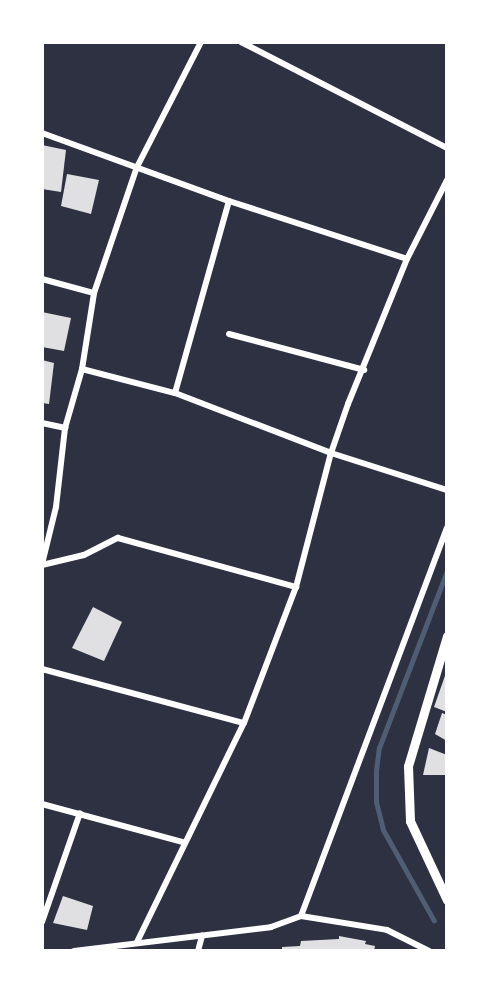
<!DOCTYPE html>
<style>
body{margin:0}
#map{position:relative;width:489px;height:993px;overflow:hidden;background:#2d3142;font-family:Raleway,sans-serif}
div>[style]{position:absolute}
.stream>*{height:4.5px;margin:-2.25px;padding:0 2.25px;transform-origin:2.25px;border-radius:2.25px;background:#4f5d75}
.building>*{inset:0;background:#e0e0e3}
.minor>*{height:6px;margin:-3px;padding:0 3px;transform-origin:3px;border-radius:3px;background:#fff}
.tertiary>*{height:9px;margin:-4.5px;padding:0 4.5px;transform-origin:4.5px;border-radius:4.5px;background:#fff}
span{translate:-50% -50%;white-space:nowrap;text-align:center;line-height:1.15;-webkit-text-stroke:5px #fff;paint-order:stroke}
.frame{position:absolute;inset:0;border:44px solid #fff;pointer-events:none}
</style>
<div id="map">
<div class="stream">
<div style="left:434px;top:921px;width:104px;rotate:-119.3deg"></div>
<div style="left:383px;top:830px;width:29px;rotate:-104deg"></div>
<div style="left:376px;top:802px;width:31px;rotate:-90deg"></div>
<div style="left:376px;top:771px;width:23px;rotate:-83deg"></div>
<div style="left:379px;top:748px;width:190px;rotate:-69deg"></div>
</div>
<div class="building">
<div style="clip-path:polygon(42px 145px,66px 150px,61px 192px,42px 189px)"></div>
<div style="clip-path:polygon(67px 174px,99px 180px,91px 214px,61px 206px)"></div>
<div style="clip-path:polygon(42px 312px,71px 318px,64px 351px,42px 347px)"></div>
<div style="clip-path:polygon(42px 360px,54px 363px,49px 404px,42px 403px)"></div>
<div style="clip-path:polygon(93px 607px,122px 622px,104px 661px,72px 648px)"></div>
<div style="clip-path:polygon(447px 670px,447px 712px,434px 707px)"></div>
<div style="clip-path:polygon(442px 713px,447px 715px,447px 741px,435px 734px)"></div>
<div style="clip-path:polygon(429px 748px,447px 755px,447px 775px,423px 775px)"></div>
<div style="clip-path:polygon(63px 896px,93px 906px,87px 930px,53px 923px)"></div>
<div style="clip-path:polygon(339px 936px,366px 941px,365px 944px,375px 946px,374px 951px,282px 951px,282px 947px,300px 946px,301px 941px,339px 939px)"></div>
</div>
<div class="minor">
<div style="left:241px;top:42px;width:232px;rotate:27.2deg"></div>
<div style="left:42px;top:133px;width:199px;rotate:20deg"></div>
<div style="left:229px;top:201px;width:187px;rotate:18deg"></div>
<div style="left:42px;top:279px;width:54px;rotate:15.1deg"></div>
<div style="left:229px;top:334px;width:140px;rotate:14.9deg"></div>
<div style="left:82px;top:369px;width:96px;rotate:14.5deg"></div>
<div style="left:175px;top:393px;width:167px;rotate:21deg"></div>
<div style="left:331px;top:453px;width:122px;rotate:17.7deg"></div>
<div style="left:175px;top:393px;width:199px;rotate:-74.3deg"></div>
<div style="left:42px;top:423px;width:24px;rotate:12deg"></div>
<div style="left:42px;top:564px;width:59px;rotate:-76.2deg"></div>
<div style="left:56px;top:507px;width:80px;rotate:-83.5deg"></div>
<div style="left:65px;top:428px;width:61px;rotate:-73.9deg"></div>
<div style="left:82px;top:369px;width:77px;rotate:-81deg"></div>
<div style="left:94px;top:293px;width:133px;rotate:-71.2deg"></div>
<div style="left:137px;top:167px;width:140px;rotate:-62.9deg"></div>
<div style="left:42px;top:565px;width:43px;rotate:-13.4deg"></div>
<div style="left:84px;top:555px;width:38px;rotate:-27deg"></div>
<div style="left:118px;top:538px;width:185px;rotate:15.4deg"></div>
<div style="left:42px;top:669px;width:209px;rotate:15deg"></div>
<div style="left:42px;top:804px;width:146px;rotate:15.1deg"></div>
<div style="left:301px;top:916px;width:87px;rotate:9.2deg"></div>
<div style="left:387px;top:930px;width:47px;rotate:26.6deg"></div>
<div style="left:42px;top:922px;width:115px;rotate:-70.8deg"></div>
<div style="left:137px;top:942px;width:244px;rotate:-64deg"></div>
<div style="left:244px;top:723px;width:146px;rotate:-69.1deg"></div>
<div style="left:296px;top:587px;width:138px;rotate:-75.4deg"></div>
<div style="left:331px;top:453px;width:52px;rotate:-70.9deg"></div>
<div style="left:348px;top:404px;width:157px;rotate:-67.9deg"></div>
<div style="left:407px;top:259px;width:89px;rotate:-63.1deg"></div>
<div style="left:74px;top:951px;width:198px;rotate:-6.9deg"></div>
<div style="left:271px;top:927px;width:32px;rotate:-20deg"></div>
<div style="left:301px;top:916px;width:415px;rotate:-69.4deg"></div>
<div style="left:198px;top:951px;width:16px;rotate:-75deg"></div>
</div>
<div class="tertiary">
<div style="left:447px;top:636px;width:136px;rotate:106.7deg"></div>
<div style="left:408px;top:766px;width:55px;rotate:87.9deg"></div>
<div style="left:410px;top:821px;width:87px;rotate:64.9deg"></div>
</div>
<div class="frame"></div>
</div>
